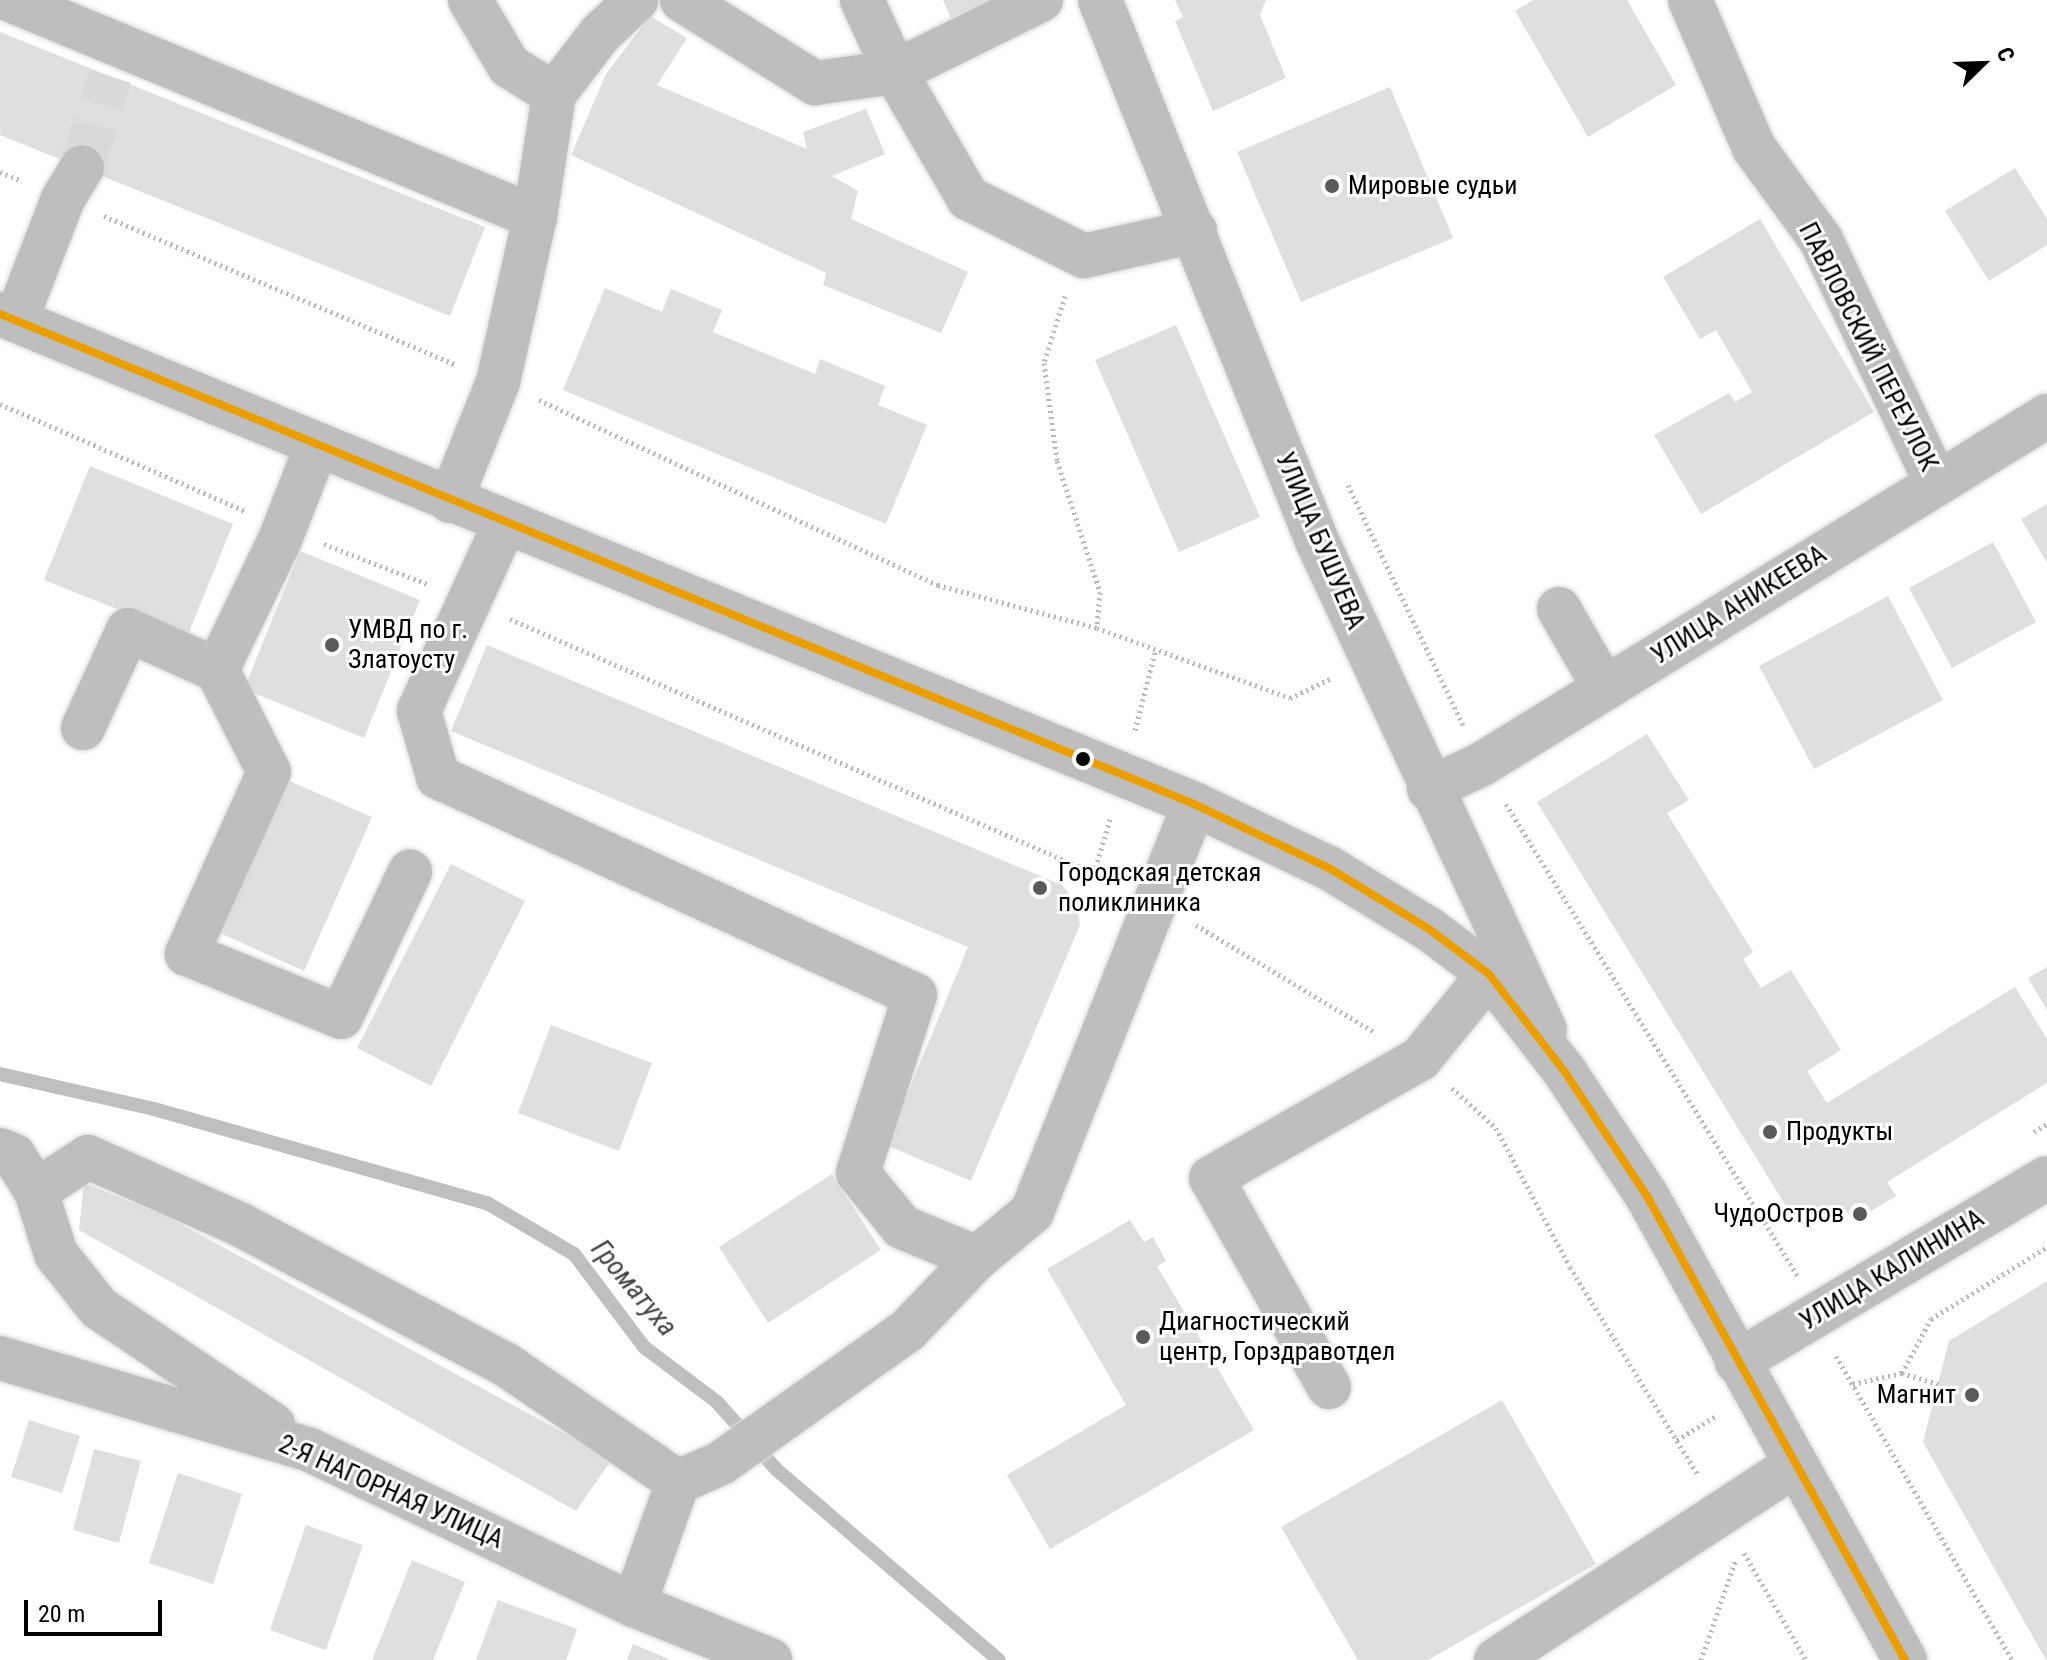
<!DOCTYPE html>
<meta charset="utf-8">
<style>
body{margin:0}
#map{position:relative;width:2047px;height:1660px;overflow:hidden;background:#fff;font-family:"Roboto Condensed",sans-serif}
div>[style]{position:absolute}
.stream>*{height:14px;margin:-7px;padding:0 7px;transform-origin:7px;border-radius:7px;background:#bfbfbf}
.building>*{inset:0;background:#dfdfdf}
.minor-tunnel>*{height:44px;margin-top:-22px;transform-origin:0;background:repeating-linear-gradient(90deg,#d9d9d9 0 44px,transparent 0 66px)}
.path>*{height:5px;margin-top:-2.5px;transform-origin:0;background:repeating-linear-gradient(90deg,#b9b9b9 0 2px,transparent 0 6px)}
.roads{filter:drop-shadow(0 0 2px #dbdbdb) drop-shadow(0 0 2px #dbdbdb)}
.minor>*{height:44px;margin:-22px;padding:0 22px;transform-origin:22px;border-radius:22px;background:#bebebe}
.major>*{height:44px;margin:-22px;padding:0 22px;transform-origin:22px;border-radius:22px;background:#bebebe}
.bus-1>*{height:8px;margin:-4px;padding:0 4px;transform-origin:4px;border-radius:4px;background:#eb9e00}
.dots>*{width:22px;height:22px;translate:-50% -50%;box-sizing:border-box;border:4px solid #fff;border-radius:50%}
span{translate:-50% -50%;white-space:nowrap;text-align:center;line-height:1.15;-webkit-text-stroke:6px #fff;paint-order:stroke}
.poi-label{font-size:26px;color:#000}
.left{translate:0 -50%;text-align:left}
.right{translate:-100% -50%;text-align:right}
.street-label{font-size:26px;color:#000}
.water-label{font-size:28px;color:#444;font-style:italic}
.north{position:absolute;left:1943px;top:24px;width:80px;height:80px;-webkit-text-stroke:6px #fff;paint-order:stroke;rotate:67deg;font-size:22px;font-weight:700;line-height:32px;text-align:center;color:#000}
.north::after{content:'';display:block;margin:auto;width:28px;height:36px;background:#000;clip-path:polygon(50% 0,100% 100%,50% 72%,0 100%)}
.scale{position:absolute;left:24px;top:1600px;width:138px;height:36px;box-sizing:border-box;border:4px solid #000;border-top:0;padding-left:10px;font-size:24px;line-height:28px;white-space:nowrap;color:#000;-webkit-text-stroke:6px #fff;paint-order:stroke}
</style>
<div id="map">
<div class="stream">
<div style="left:0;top:1074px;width:158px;rotate:12.8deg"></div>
<div style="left:154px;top:1109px;width:346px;rotate:15.8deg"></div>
<div style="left:487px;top:1203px;width:101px;rotate:30.4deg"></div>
<div style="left:574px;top:1254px;width:116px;rotate:53deg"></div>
<div style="left:644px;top:1347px;width:91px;rotate:37deg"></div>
<div style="left:717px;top:1402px;width:91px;rotate:48.6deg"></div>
<div style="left:777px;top:1470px;width:292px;rotate:40.6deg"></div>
</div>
<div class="building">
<div style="clip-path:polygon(943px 0,993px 0,951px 18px)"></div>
<div style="clip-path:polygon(1175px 0,1266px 0,1260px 15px,1286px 78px,1213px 111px,1175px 21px,1183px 17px)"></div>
<div style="clip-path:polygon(1533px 0,1627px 0,1676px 85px,1588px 137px,1515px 11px)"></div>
<div style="clip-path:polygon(650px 16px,687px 38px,657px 85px,807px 149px,803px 132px,866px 109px,885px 154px,832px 176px,858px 191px,851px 219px,968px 272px,941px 333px,823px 285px,826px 273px,571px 155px,606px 74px)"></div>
<div style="clip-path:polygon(0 32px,485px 227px,450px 316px,0 135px)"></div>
<div style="clip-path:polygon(1390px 87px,1453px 238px,1301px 302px,1237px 152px)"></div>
<div style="clip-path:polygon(2015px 168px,2047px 219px,2047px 245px,1989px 281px,1945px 211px)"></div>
<div style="clip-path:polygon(1760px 219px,1874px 412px,1701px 514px,1654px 435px,1729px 393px,1735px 402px,1752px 392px,1716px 330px,1700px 339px,1663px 277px)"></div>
<div style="clip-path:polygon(605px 288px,662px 312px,671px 289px,722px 310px,713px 332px,815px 374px,820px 359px,885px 386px,878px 405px,927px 425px,886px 524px,563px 390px)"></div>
<div style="clip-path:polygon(1176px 325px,1260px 517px,1179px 552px,1095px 360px)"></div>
<div style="clip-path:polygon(90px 466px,233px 524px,187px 637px,44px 580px)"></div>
<div style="clip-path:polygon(2047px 504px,2047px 563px,2021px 519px)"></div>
<div style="clip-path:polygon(1993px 542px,2036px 622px,1952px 668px,1909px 588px)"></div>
<div style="clip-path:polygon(300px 551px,420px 600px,364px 738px,244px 689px)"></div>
<div style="clip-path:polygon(1888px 596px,1943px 700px,1814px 769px,1759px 666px)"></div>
<div style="clip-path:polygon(487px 645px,1062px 885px,1076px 902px,1080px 925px,971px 1181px,886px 1145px,968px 947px,451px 731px)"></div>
<div style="clip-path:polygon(1647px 734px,1689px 800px,1667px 813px,1753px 952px,1743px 959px,1761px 988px,1791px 970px,1841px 1050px,1807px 1071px,1827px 1103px,2015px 987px,2047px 1039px,2047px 1083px,1887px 1182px,1896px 1196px,1853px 1222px,1843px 1206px,1822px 1219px,1789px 1211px,1537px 802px)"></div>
<div style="clip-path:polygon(287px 780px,372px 817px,304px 971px,220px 933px)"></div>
<div style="clip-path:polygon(451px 864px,525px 901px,431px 1086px,357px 1048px)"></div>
<div style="clip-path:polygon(2047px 967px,2047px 1010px,2028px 978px)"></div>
<div style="clip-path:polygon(551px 1025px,652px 1063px,619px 1151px,518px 1113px)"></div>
<div style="clip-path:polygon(832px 1174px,881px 1250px,768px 1323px,719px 1247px)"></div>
<div style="clip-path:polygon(84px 1183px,164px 1215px,612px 1459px,576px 1511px,79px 1230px)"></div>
<div style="clip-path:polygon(1130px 1220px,1144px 1242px,1153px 1237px,1166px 1261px,1157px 1266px,1254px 1430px,1050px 1549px,1007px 1475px,1126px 1405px,1047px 1269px)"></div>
<div style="clip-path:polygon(2047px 1281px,2047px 1660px,2046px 1660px,1923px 1442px,1949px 1341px)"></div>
<div style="clip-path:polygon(1502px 1400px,1596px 1564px,1428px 1660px,1358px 1660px,1281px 1527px)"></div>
<div style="clip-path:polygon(29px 1420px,80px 1436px,62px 1493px,11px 1477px)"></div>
<div style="clip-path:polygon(94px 1449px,141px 1461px,119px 1543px,73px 1530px)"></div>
<div style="clip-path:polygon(178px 1473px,242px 1494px,213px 1584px,149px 1563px)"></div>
<div style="clip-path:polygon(306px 1525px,363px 1545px,326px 1650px,270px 1630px)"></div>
<div style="clip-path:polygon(412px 1560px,465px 1582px,433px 1660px,372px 1660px)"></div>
<div style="clip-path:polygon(498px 1600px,577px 1629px,566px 1660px,476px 1660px)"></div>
<div style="clip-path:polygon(633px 1644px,671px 1660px,627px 1660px)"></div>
</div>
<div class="minor-tunnel">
<div style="left:82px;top:167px;width:95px;rotate:-72.9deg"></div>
</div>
<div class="path">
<div style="left:0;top:172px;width:24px;rotate:22deg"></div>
<div style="left:104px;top:216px;width:382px;rotate:22.9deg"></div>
<div style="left:1065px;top:296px;width:70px;rotate:107.4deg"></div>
<div style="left:1044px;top:363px;width:99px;rotate:82.4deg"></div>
<div style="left:1057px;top:461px;width:138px;rotate:71.8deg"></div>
<div style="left:1100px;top:592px;width:36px;rotate:95deg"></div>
<div style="left:539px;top:400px;width:440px;rotate:24.9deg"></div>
<div style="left:938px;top:585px;width:165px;rotate:15.1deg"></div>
<div style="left:1097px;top:628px;width:205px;rotate:19.9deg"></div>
<div style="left:1290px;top:698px;width:44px;rotate:-25.4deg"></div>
<div style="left:0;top:404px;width:267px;rotate:23.6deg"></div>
<div style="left:1348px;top:485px;width:266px;rotate:64.4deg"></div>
<div style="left:324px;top:544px;width:110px;rotate:21.2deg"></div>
<div style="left:510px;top:619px;width:662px;rotate:23.51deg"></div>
<div style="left:1135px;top:730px;width:84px;rotate:-75.5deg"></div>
<div style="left:1506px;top:804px;width:554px;rotate:58.29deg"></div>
<div style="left:1094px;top:873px;width:59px;rotate:-73.4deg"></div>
<div style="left:1196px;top:925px;width:210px;rotate:31deg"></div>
<div style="left:1452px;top:1088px;width:59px;rotate:42.3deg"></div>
<div style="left:1496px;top:1128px;width:157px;rotate:62deg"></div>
<div style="left:1570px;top:1267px;width:244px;rotate:58.4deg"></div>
<div style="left:2034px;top:1132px;width:15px;rotate:-32deg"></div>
<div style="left:1836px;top:1356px;width:351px;rotate:59.9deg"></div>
<div style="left:1902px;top:1373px;width:61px;rotate:-61.8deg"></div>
<div style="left:1931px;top:1319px;width:137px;rotate:-31.8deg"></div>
<div style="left:1853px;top:1384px;width:50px;rotate:-12.7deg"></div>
<div style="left:1902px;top:1373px;width:38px;rotate:17deg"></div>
<div style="left:1677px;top:1440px;width:47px;rotate:-32deg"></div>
<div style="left:1744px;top:1553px;width:124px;rotate:59.9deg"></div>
<div style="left:1701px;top:1660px;width:107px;rotate:-70.9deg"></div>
</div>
<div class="roads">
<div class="minor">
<div style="left:10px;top:0;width:568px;rotate:22.46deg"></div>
<div style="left:535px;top:217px;width:124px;rotate:-81.2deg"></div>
<div style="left:470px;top:0;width:77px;rotate:59.4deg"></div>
<div style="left:509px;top:66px;width:53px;rotate:31.9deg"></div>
<div style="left:554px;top:94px;width:76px;rotate:-52.5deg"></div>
<div style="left:600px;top:34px;width:50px;rotate:-43.4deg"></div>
<div style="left:682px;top:0;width:157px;rotate:32deg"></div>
<div style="left:815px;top:83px;width:81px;rotate:-7.8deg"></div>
<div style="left:895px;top:72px;width:146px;rotate:59.9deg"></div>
<div style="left:968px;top:198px;width:130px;rotate:26.6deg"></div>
<div style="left:1084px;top:256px;width:114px;rotate:-12.7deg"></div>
<div style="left:862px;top:0;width:79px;rotate:65.4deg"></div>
<div style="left:895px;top:72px;width:163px;rotate:-26.3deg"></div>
<div style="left:1100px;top:0;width:585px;rotate:68.13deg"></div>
<div style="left:1318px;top:543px;width:537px;rotate:65.01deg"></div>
<div style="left:1690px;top:0;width:161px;rotate:66.6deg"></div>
<div style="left:1754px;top:148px;width:114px;rotate:53.9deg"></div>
<div style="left:1821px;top:240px;width:268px;rotate:64.6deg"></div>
<div style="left:16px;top:320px;width:130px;rotate:-68.8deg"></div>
<div style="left:63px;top:199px;width:37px;rotate:-59deg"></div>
<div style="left:450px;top:501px;width:128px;rotate:-68deg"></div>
<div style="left:498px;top:382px;width:169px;rotate:-77.4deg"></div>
<div style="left:505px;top:523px;width:207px;rotate:114.6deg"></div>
<div style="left:419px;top:711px;width:69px;rotate:73.9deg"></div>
<div style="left:438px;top:777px;width:524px;rotate:24.56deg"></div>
<div style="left:915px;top:995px;width:187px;rotate:107.8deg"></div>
<div style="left:858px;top:1173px;width:70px;rotate:50.8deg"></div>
<div style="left:902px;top:1227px;width:81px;rotate:22.5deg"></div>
<div style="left:1559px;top:609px;width:92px;rotate:60.1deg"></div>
<div style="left:217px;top:670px;width:142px;rotate:-64.2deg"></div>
<div style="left:279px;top:542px;width:104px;rotate:-68.6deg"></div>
<div style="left:83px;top:728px;width:108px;rotate:-65.3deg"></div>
<div style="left:128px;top:630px;width:98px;rotate:24.2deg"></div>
<div style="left:217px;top:670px;width:114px;rotate:63deg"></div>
<div style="left:269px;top:772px;width:200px;rotate:114.3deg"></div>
<div style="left:187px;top:954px;width:166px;rotate:22.2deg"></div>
<div style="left:341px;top:1017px;width:161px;rotate:-64.6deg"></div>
<div style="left:1429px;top:789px;width:59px;rotate:-25.3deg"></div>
<div style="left:1482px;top:764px;width:664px;rotate:-31.63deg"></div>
<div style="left:0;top:1150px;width:15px;rotate:23deg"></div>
<div style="left:14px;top:1156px;width:41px;rotate:57.8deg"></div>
<div style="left:36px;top:1191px;width:62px;rotate:-33.2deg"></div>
<div style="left:88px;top:1157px;width:165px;rotate:23.9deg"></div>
<div style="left:239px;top:1224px;width:301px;rotate:27.8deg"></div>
<div style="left:505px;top:1364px;width:209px;rotate:34.3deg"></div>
<div style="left:36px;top:1191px;width:66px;rotate:72.4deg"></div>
<div style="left:56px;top:1254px;width:69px;rotate:51.5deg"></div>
<div style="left:99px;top:1308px;width:210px;rotate:33.9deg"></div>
<div style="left:0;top:1358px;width:323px;rotate:16.5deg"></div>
<div style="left:310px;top:1450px;width:359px;rotate:25.6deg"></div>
<div style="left:634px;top:1605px;width:147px;rotate:22deg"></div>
<div style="left:1737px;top:1362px;width:360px;rotate:-30.7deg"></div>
<div style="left:1329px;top:1387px;width:240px;rotate:-119.4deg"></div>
<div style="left:1211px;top:1178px;width:241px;rotate:-29.7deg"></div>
<div style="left:1420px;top:1059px;width:109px;rotate:-50.9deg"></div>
<div style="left:634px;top:1605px;width:131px;rotate:-70.3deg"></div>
<div style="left:678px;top:1482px;width:47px;rotate:-23.8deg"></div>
<div style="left:721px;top:1463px;width:228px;rotate:-35.4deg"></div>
<div style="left:907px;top:1331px;width:101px;rotate:-46.2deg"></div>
<div style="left:977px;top:1258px;width:72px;rotate:-39.9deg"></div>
<div style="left:1032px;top:1212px;width:439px;rotate:-68.3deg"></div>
<div style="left:1496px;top:1660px;width:357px;rotate:-33.1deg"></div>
</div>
<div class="major">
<div style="left:0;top:314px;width:1291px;rotate:22.31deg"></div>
<div style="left:1194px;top:804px;width:149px;rotate:25.4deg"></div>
<div style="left:1329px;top:868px;width:117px;rotate:31.4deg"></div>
<div style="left:1429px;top:929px;width:75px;rotate:36.9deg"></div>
<div style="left:1489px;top:974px;width:124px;rotate:52.2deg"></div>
<div style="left:1565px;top:1072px;width:149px;rotate:56.5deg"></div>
<div style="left:1647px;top:1196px;width:531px;rotate:60.92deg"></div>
</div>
</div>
<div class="bus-1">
<div style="left:0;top:314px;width:1291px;rotate:22.31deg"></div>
<div style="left:1194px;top:804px;width:149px;rotate:25.4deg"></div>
<div style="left:1329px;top:868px;width:117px;rotate:31.4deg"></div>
<div style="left:1429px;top:929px;width:75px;rotate:36.9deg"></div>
<div style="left:1489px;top:974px;width:124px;rotate:52.2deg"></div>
<div style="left:1565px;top:1072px;width:149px;rotate:56.5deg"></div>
<div style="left:1647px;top:1196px;width:531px;rotate:60.92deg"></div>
</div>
<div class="dots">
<div style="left:1332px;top:186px;background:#595959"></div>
<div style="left:332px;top:645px;background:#595959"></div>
<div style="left:1083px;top:759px;background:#000"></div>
<div style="left:1040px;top:888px;background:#595959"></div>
<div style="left:1770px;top:1132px;background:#595959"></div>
<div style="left:1860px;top:1214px;background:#595959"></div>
<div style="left:1143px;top:1337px;background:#595959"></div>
<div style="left:1972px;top:1395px;background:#595959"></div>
</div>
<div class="poi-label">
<span class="left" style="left:1348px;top:186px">Мировые судьи</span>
<span class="left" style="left:348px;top:645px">УМВД по г.<br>Златоусту</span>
<span class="left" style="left:1058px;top:888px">Городская детская<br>поликлиника</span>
<span class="left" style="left:1786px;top:1132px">Продукты</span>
<span class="right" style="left:1844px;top:1214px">ЧудоОстров</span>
<span class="left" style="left:1159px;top:1337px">Диагностический<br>центр, Горздравотдел</span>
<span class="right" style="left:1956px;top:1395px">Магнит</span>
</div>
<div class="street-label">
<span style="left:1868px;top:347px;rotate:63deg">ПАВЛОВСКИЙ ПЕРЕУЛОК</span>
<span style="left:1320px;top:541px;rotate:67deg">УЛИЦА БУШУЕВА</span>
<span style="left:1739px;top:605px;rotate:-32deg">УЛИЦА АНИКЕЕВА</span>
<span style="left:1892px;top:1270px;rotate:-31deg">УЛИЦА КАЛИНИНА</span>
<span style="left:391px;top:1492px;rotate:24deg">2-Я НАГОРНАЯ УЛИЦА</span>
</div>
<div class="water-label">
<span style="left:634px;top:1288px;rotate:50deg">Громатуха</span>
</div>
<div class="north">С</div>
<div class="scale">20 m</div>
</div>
